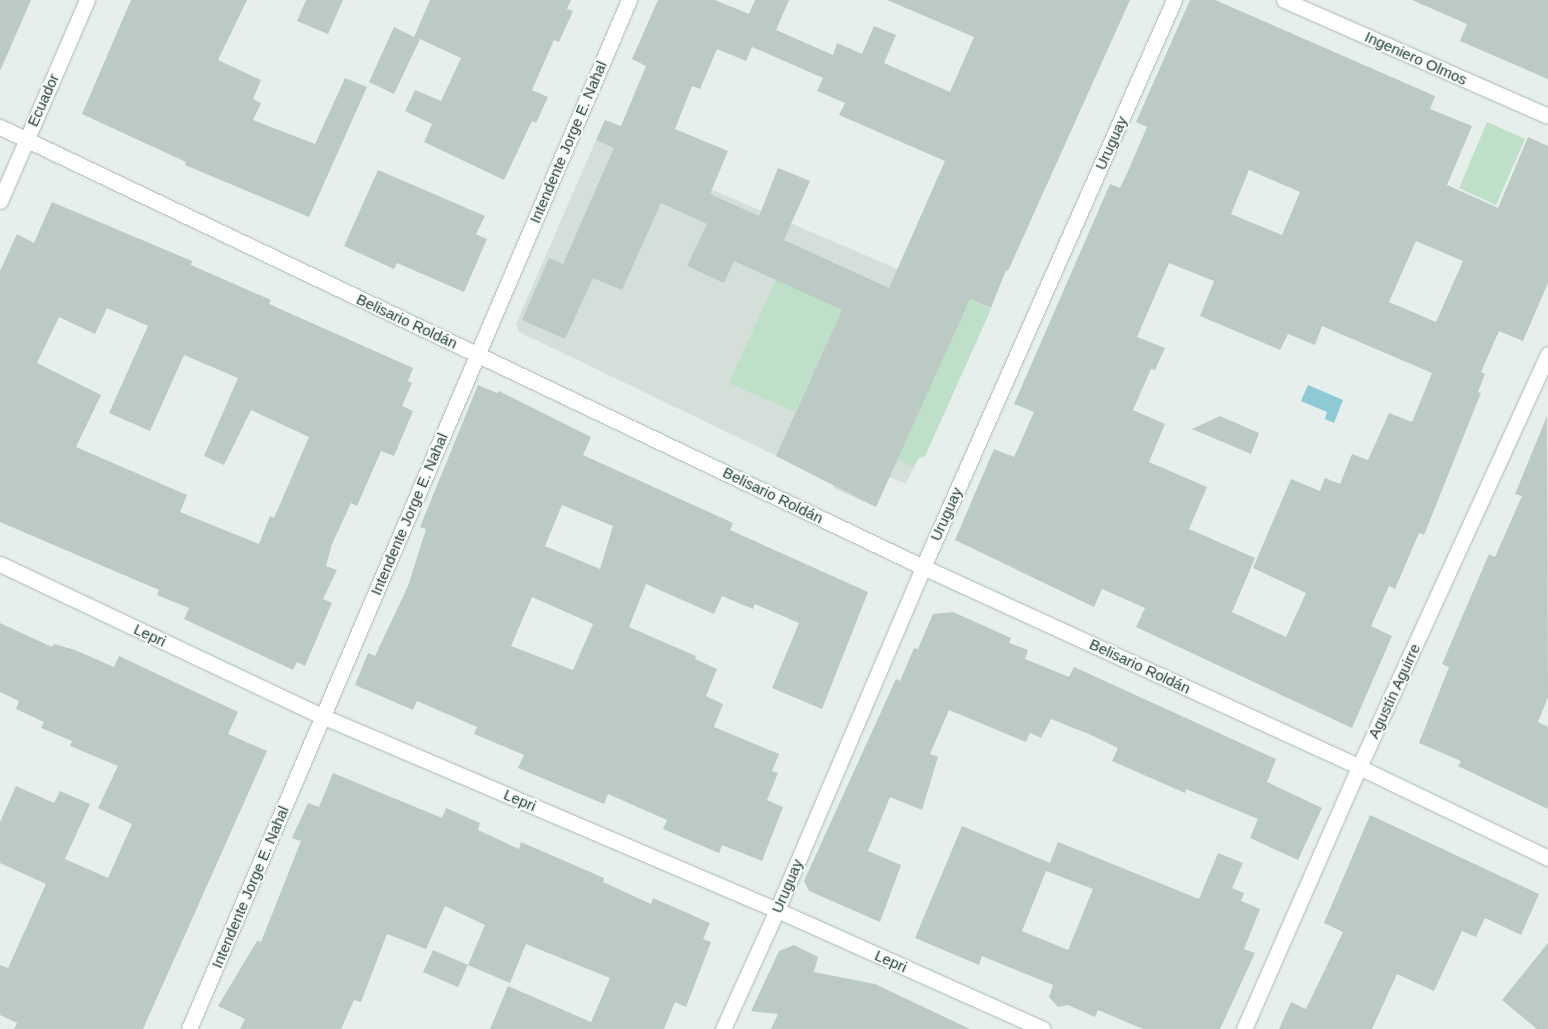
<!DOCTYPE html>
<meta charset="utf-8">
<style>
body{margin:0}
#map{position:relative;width:1548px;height:1029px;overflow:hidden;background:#e6efeb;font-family:Helvetica,sans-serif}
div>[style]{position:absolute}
.built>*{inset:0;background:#d4dfda}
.green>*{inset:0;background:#bfe0c8}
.water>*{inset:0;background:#8ec9d4}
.building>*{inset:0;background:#bbcac4}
.roads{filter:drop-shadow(0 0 1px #a8b8b2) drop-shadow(0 0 1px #a8b8b2)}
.minor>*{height:15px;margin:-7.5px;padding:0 7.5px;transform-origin:7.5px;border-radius:7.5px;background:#fff}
span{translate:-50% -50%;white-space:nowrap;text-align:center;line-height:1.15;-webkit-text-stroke:4px #f7fbf9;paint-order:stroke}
.street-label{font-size:15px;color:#24423a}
</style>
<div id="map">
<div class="built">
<div style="clip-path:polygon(596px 140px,991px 309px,925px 456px,918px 459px,906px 484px,889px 477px,876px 507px,833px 488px,835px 484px,519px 332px,516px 324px)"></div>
</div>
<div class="green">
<div style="clip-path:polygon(1487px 122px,1525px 139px,1496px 205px,1459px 188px)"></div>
<div style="clip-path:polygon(776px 280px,842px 310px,795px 412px,729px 383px)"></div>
<div style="clip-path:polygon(970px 299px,991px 309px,925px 456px,918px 458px,914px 467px,897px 459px)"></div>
</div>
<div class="water">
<div style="clip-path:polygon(1308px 385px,1343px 400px,1334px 423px,1325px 419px,1327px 412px,1301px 401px)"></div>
</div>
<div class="building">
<div style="clip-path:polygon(0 0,31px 0,0 71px)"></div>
<div style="clip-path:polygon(131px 0,247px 0,218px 60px,261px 80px,253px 99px,261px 103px,253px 120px,315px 144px,345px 78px,367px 87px,309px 217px,185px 165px,186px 162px,82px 114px)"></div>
<div style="clip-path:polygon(306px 0,343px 0,328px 34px,297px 21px)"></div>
<div style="clip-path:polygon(430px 0,571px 0,567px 9px,573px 11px,559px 42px,554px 40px,532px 90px,548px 97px,536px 123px,532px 121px,504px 180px,424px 142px,432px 124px,405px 111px,415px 90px,441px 101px,461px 58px,420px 39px,394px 94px,369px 82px,394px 27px,414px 37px)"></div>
<div style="clip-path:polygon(evenodd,658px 0,715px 0,749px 14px,755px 0,789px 0,776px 30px,833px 55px,837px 43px,862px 54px,874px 26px,896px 35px,884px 63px,950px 92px,974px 37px,887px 0,1130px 0,1008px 271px,1006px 270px,991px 308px,970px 299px,876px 507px,776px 456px,842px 310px,734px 261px,724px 283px,687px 266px,707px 224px,661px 203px,622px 290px,593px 278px,565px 339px,522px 320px,549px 258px,563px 264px,614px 148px,596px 140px,605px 120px,621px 126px,646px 66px,632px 59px,658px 0,752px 47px,823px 78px,817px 91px,845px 103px,839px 115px,945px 161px,889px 288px,784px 240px,810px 181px,778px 168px,759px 216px,710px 194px,728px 151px,675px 129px,692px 86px,700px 89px,717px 49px,746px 61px,752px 47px)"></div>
<div style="clip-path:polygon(evenodd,1190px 0,1215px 0,1435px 96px,1430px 109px,1472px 126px,1447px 185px,1498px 208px,1528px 137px,1548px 146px,1548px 283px,1523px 341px,1499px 331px,1481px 372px,1485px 374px,1478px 392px,1481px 393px,1424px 535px,1419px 533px,1395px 589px,1389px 586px,1371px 626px,1392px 636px,1352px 728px,1136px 627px,1145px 608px,1102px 589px,1094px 607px,955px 540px,994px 449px,1014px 457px,1034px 412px,1014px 404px,1110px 184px,1120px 188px,1129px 169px,1147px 127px,1136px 122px,1190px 0,1249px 170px,1300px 192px,1282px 235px,1231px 214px,1249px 170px,1190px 0,1416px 241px,1463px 261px,1436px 322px,1389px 302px,1416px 241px,1190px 0,1169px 263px,1214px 281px,1200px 316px,1280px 350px,1288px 334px,1315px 345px,1322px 326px,1432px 373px,1412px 422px,1389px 413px,1368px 460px,1352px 454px,1340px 484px,1325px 478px,1320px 491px,1291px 479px,1253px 568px,1306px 593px,1286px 637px,1232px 612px,1255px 558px,1189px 529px,1207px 487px,1149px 462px,1165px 424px,1133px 410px,1151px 369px,1155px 370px,1165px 348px,1137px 337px,1169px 263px)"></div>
<div style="clip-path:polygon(1412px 0,1548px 0,1548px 79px,1460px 41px,1467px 24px)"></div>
<div style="clip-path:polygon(378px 170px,485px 216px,476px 234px,487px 239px,464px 292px,397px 263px,394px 269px,344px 246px)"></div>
<div style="clip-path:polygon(evenodd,52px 202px,192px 261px,191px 265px,271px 300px,269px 304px,413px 368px,408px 381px,412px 383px,402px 406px,413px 411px,394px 456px,381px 451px,357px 506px,351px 503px,332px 544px,326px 566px,337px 570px,323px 599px,332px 603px,305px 666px,297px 662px,293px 670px,184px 619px,189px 608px,157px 595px,159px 590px,0 522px,0 271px,17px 234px,34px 243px,52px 202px,107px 308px,148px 326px,109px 413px,150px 431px,184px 355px,238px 378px,204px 456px,224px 465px,251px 410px,309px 437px,274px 518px,270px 516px,259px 544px,180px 512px,187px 495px,76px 447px,101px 395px,37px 363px,59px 317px,95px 334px,107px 308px)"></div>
<div style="clip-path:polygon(evenodd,478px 385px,497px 393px,499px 391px,591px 437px,583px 455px,733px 523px,730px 530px,868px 592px,822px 709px,772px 688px,799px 623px,755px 604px,753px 609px,722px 596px,714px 614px,646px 584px,629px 627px,696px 656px,695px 659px,717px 669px,706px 696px,723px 704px,714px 727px,779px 754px,772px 771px,778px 773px,767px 800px,783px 807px,762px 861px,722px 845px,719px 853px,663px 829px,667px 820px,608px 794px,604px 804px,518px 768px,524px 755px,474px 734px,477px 727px,417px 701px,413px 710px,355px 685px,368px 653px,375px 656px,408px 586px,426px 529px,420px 527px,478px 385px,562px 505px,613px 526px,600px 569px,545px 546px,562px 505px,478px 385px,532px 597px,593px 624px,573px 670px,511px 646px,532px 597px)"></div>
<div style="clip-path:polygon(1220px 416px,1259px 433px,1251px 454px,1192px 429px)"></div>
<div style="clip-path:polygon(1547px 416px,1548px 697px,1538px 722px,1548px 727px,1548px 809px,1458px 766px,1461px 761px,1419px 743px,1449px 667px,1442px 664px,1489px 554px,1495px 557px,1522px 496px,1515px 494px)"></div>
<div style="clip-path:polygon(953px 612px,1011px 638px,1009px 643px,1028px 650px,1025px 659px,1069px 677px,1074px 667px,1276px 759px,1267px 782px,1322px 808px,1298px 860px,1250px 838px,1258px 819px,1186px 789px,1185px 793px,1112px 761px,1118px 748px,1091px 735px,1051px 719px,1041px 738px,1030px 733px,1026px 742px,949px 710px,930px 754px,938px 757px,922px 810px,890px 797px,868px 851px,901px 865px,880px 922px,809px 891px,804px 881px,896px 679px,900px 681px,914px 648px,918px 649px,933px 614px)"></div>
<div style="clip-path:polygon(0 623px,52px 647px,54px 644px,75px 650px,114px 667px,119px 656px,238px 712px,228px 734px,267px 751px,143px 1029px,14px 1029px,17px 1023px,0 1015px,0 965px,8px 968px,46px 884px,0 863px,0 822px,16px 786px,54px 803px,60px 791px,90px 804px,65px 859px,108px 878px,132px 824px,98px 808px,118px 766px,70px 746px,72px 741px,41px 728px,44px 722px,16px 709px,19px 701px,0 692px)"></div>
<div style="clip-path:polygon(333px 773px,442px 818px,446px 808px,480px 823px,478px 830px,519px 849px,521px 842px,604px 878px,603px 882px,651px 904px,653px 898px,710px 923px,703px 939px,711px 942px,686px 1007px,675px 1002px,664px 1029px,490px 1029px,508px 986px,591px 1022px,610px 978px,526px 944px,510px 983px,468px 965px,485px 925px,445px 906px,426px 949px,387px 934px,361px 1002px,354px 1000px,341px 1029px,240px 1029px,245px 1019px,218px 1006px,257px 941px,261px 942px,301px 841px,292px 838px,308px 803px,319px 807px)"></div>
<div style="clip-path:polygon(1370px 815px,1539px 894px,1521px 935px,1485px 918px,1476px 937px,1462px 931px,1434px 991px,1397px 974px,1372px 1029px,1279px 1029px,1291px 1002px,1306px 1009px,1343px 932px,1324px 923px)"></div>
<div style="clip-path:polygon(evenodd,962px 826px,1050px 863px,1058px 842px,1199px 899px,1218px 853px,1243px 863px,1232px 888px,1244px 893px,1241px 901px,1260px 909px,1244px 949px,1255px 953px,1220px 1029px,1143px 1029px,1098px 1010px,1095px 1017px,1068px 1005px,1058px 1007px,1049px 997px,1053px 985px,982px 956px,979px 965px,915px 938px,962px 826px,1046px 871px,1093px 889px,1068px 950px,1022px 931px,1046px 871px)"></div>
<div style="clip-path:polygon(1548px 943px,1548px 1029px,1537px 1029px,1502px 1000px)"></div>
<div style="clip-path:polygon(794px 945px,818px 957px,814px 972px,875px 984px,970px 1029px,771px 1029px,778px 1014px,751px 1011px,779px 951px)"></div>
<div style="clip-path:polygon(433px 950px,468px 965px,458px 987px,423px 972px)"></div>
</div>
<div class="roads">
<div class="minor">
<div style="left:1284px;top:0;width:288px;rotate:23.7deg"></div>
<div style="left:0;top:127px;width:1023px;rotate:25.49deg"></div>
<div style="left:923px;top:567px;width:480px;rotate:24.6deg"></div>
<div style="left:1359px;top:767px;width:210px;rotate:25.7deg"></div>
<div style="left:0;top:201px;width:219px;rotate:-66.6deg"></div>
<div style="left:0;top:564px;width:356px;rotate:25.3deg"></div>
<div style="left:322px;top:716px;width:495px;rotate:23.1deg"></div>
<div style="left:777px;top:910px;width:291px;rotate:24.1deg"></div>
<div style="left:189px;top:1029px;width:1119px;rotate:-66.85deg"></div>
<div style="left:723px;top:1029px;width:131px;rotate:-65.6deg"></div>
<div style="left:777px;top:910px;width:373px;rotate:-66.9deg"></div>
<div style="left:923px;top:567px;width:620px;rotate:-66.12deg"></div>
<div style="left:1244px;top:1029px;width:286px;rotate:-66.3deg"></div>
<div style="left:1359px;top:767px;width:454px;rotate:-65.4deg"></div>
</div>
</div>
<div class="street-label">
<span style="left:1416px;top:58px;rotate:24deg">Ingeniero Olmos</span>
<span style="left:43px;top:100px;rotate:-66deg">Ecuador</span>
<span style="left:568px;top:142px;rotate:-67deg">Intendente Jorge E. Nahal</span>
<span style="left:1111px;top:143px;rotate:-66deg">Uruguay</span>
<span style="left:407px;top:321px;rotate:25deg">Belisario Roldán</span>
<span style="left:773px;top:495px;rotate:26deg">Belisario Roldán</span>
<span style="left:409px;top:514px;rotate:-67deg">Intendente Jorge E. Nahal</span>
<span style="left:946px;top:514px;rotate:-66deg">Uruguay</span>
<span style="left:150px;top:635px;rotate:25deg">Lepri</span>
<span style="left:1140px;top:666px;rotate:25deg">Belisario Roldán</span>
<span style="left:1394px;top:691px;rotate:-65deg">Agustín Aguirre</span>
<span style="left:520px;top:800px;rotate:23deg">Lepri</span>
<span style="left:787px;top:886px;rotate:-67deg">Uruguay</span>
<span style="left:250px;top:887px;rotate:-67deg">Intendente Jorge E. Nahal</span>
<span style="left:891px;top:961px;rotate:24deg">Lepri</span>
</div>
</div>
